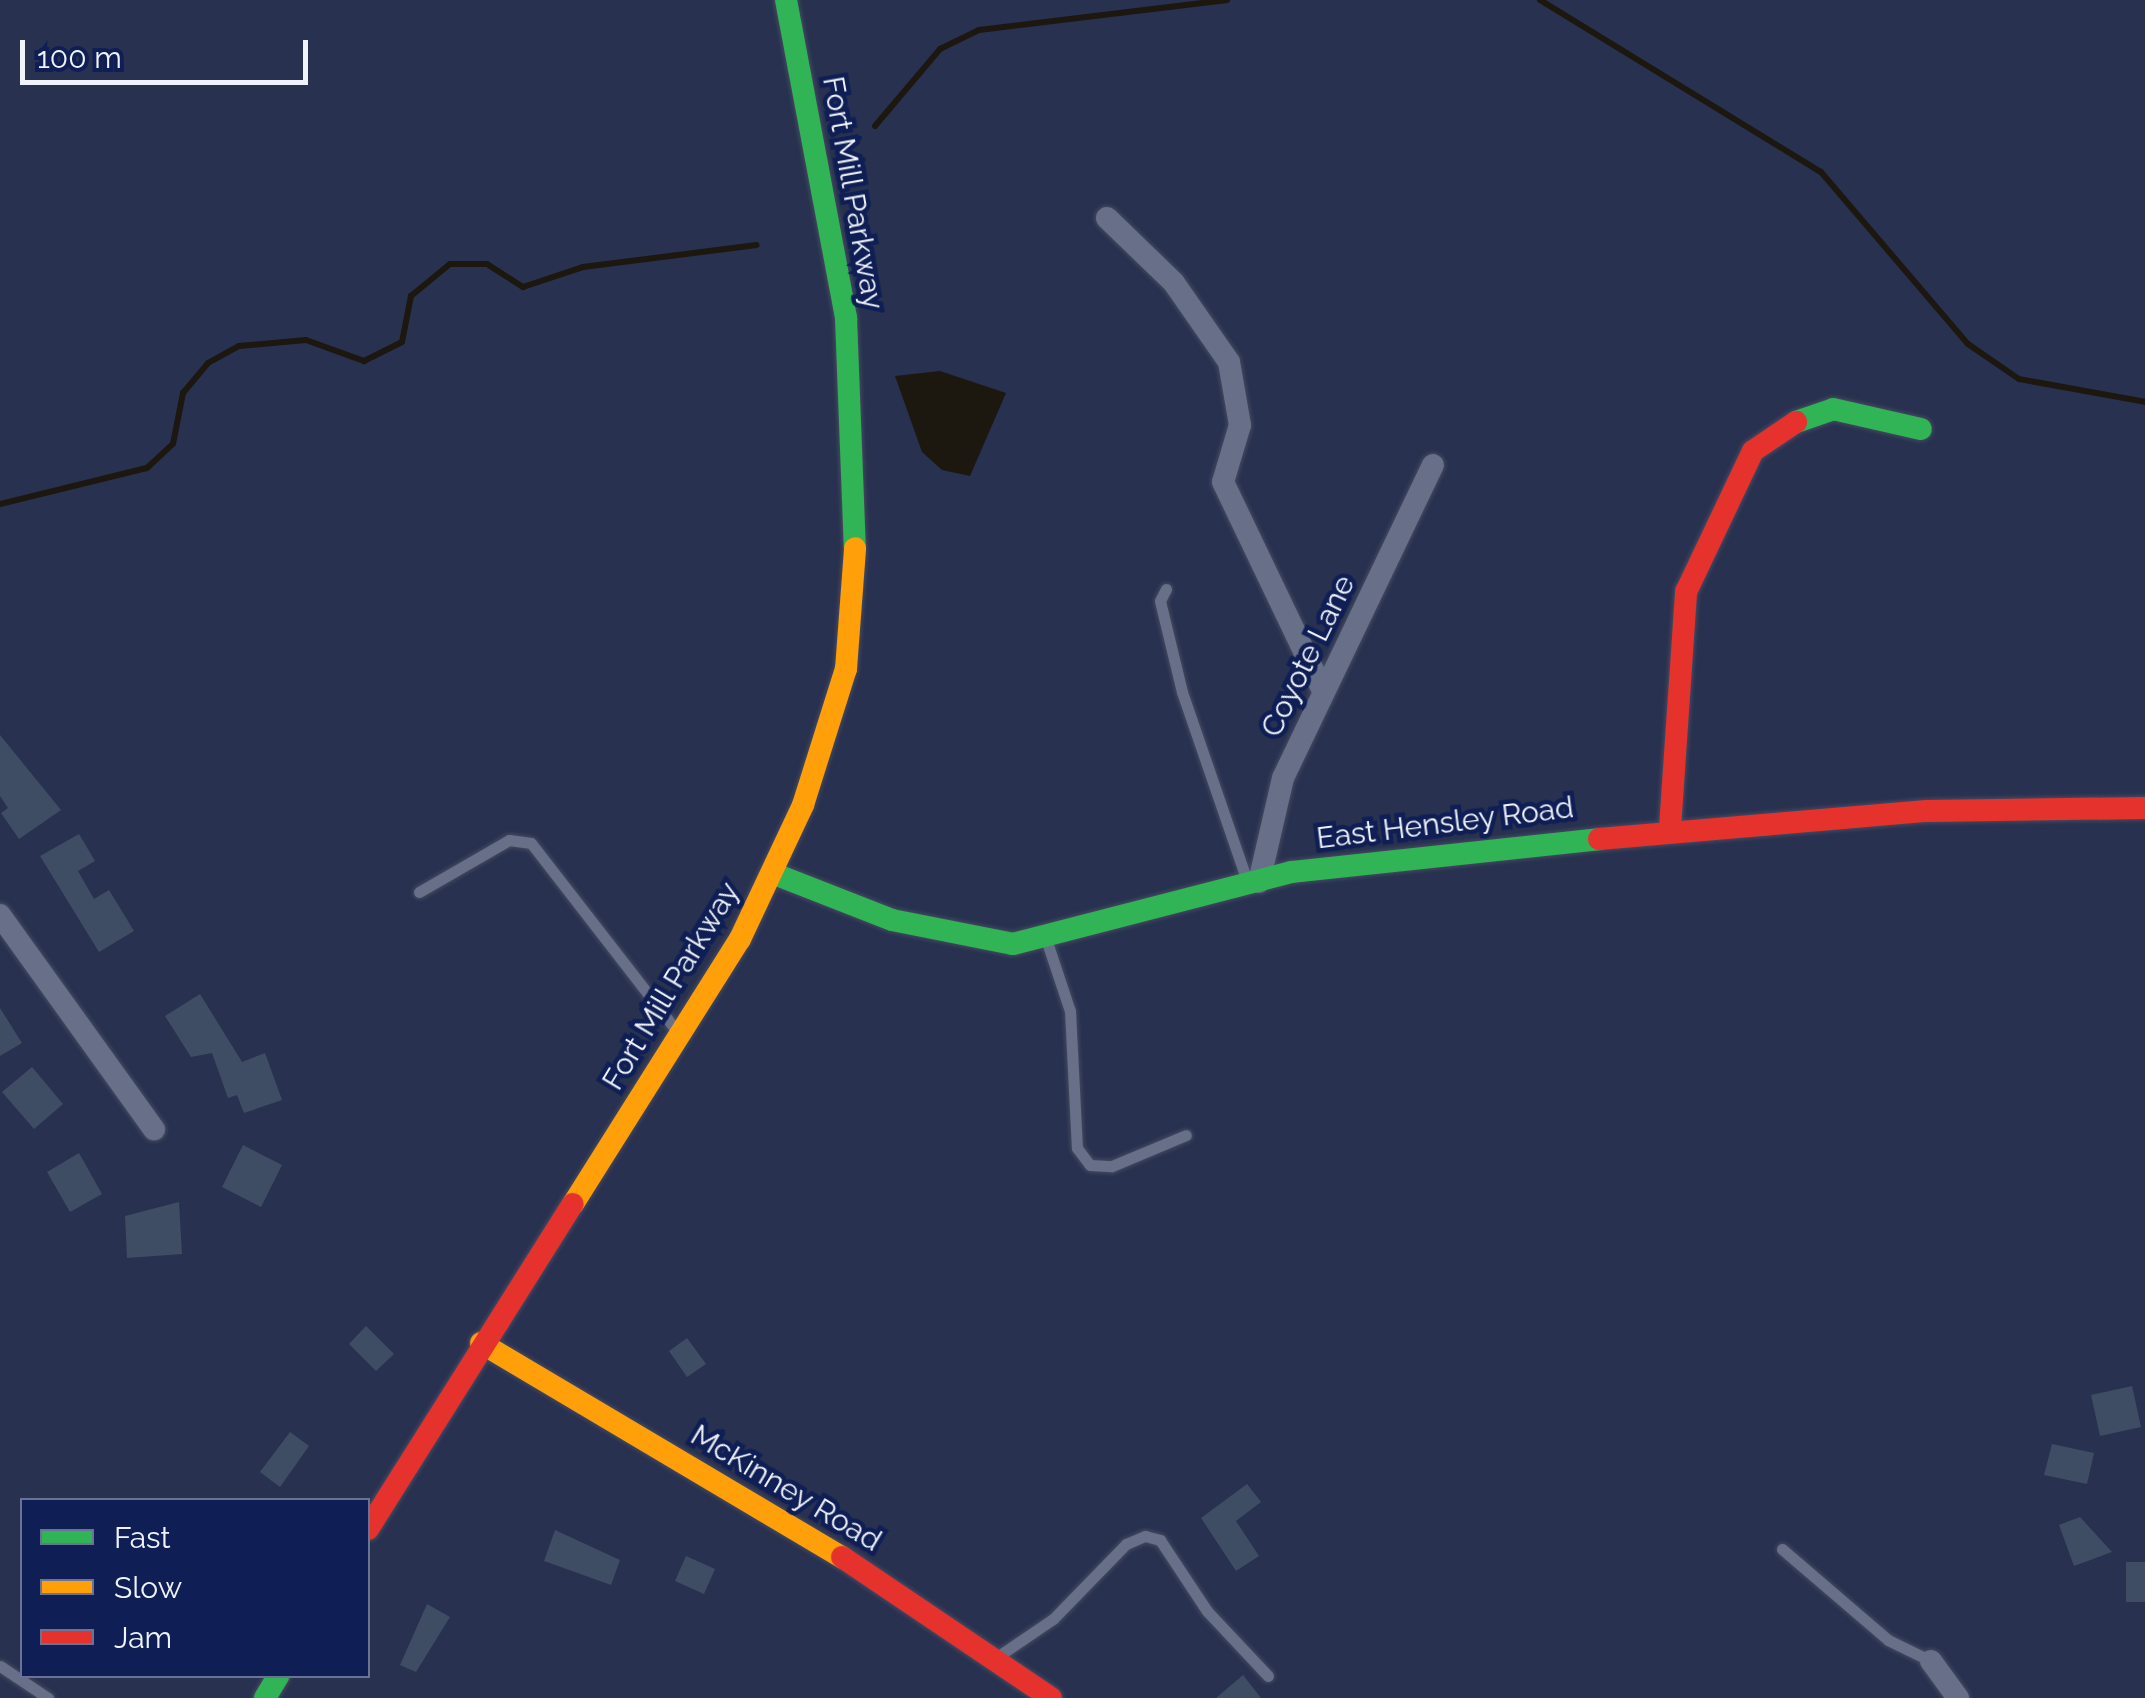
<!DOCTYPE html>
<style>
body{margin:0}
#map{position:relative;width:2145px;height:1698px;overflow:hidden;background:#283150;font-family:Raleway,sans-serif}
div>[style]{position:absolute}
.water>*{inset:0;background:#1c180f}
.stream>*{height:6px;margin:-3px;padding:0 3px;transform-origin:3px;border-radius:3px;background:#1c180f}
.building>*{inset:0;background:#3f4d64}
.roads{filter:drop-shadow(0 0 2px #454a60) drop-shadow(0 0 2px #454a60)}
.lane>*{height:11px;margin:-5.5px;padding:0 5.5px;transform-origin:5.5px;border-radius:5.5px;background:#677088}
.street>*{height:22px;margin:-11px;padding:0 11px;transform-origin:11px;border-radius:11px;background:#677088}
.fast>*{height:22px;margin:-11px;padding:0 11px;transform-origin:11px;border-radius:11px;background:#30b455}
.slow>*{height:22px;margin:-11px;padding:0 11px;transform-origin:11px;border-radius:11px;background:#ff9f0a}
.jam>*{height:22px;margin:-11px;padding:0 11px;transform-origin:11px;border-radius:11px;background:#e5322d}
span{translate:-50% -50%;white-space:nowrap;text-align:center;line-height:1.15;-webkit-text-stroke:9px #0f1e54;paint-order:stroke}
.street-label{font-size:30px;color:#f0f3fa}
.legend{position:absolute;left:20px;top:1498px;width:350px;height:180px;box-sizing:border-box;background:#0f1e54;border:2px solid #697396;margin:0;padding:12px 18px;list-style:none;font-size:30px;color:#f0f3fa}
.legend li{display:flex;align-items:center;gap:20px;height:50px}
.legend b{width:50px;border:2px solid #697396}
.scale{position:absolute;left:20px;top:40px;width:288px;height:45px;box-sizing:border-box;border:5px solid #f0f3fa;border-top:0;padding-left:12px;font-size:30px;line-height:35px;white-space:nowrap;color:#f0f3fa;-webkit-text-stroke:8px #0f1e54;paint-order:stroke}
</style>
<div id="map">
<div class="water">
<div style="clip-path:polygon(940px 371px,1006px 393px,970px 476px,942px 470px,922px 452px,895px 376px)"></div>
</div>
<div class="stream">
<div style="left:1540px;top:0;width:329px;rotate:31.5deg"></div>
<div style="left:1821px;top:172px;width:226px;rotate:49.5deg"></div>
<div style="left:1968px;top:344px;width:62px;rotate:34.5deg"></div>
<div style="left:2019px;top:379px;width:128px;rotate:10.3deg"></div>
<div style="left:875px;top:126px;width:101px;rotate:-49.8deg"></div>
<div style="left:940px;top:49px;width:43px;rotate:-26deg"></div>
<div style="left:979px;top:30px;width:250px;rotate:-6.9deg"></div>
<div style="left:0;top:504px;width:151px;rotate:-13.8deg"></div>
<div style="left:147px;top:468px;width:35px;rotate:-43deg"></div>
<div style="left:173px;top:444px;width:52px;rotate:-78.9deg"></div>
<div style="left:183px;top:393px;width:39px;rotate:-50deg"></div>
<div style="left:208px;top:363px;width:35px;rotate:-29deg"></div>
<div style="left:239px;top:346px;width:67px;rotate:-5.1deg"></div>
<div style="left:306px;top:340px;width:62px;rotate:19.9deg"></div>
<div style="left:364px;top:361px;width:42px;rotate:-26.6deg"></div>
<div style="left:402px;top:342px;width:47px;rotate:-78.9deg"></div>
<div style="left:411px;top:296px;width:50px;rotate:-39.4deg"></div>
<div style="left:450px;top:264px;width:37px"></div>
<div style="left:487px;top:264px;width:43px;rotate:32.6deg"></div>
<div style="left:523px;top:287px;width:63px;rotate:-18.4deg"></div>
<div style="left:583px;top:267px;width:175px;rotate:-7.2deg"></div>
</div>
<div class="building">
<div style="clip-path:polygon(0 735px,61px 810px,19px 839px,1px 813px,8px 808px,0 796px)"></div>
<div style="clip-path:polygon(79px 834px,95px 861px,78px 871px,94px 899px,109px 890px,134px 931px,99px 952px,40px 856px)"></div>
<div style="clip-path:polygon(200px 994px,242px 1062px,265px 1053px,282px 1100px,244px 1113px,237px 1095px,228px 1098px,212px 1053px,191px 1057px,165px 1016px)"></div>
<div style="clip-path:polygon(0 1008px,22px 1043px,0 1056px)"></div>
<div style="clip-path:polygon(32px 1067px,63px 1104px,34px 1129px,2px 1092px)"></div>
<div style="clip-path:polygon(243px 1145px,282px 1165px,261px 1207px,222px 1187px)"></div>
<div style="clip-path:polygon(79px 1153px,102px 1194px,70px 1212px,47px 1172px)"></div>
<div style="clip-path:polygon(179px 1202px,182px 1254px,127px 1258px,125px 1216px)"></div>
<div style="clip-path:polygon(366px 1326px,394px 1354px,376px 1371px,349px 1344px)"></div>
<div style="clip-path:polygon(687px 1338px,706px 1364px,687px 1377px,669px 1351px)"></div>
<div style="clip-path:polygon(2132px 1386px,2141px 1427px,2100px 1436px,2091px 1395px)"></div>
<div style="clip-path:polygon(290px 1432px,309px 1446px,280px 1487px,260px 1472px)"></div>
<div style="clip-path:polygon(2052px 1444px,2094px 1453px,2087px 1484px,2044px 1475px)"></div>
<div style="clip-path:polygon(1247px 1484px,1261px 1502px,1236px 1521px,1259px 1556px,1236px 1571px,1201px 1518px)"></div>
<div style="clip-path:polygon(2080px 1517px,2112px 1552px,2074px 1566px,2059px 1525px)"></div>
<div style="clip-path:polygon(555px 1530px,620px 1560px,611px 1585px,544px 1561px)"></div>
<div style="clip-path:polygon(686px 1556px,715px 1569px,704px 1594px,675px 1581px)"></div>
<div style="clip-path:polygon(2126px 1562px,2145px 1562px,2145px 1602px,2126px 1602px)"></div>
<div style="clip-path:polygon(427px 1604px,450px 1617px,416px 1672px,400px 1665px)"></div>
<div style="clip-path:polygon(1243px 1675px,1261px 1698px,1216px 1698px)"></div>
</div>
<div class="roads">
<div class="lane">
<div style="left:1166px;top:589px;width:13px;rotate:117deg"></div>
<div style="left:1160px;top:601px;width:94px;rotate:76.4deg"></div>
<div style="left:1182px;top:692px;width:200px;rotate:71deg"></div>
<div style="left:419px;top:892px;width:104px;rotate:-30deg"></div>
<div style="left:509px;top:840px;width:22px;rotate:8deg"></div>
<div style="left:531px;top:843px;width:238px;rotate:52.2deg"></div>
<div style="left:1046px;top:939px;width:76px;rotate:71.6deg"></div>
<div style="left:1070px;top:1011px;width:137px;rotate:87.1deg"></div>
<div style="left:1077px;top:1148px;width:21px;rotate:53deg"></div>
<div style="left:1090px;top:1165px;width:22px;rotate:3deg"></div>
<div style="left:1112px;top:1166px;width:80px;rotate:-22.7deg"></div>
<div style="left:1782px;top:1549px;width:140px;rotate:40.6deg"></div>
<div style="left:1888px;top:1640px;width:48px;rotate:26deg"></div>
<div style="left:997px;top:1657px;width:68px;rotate:-34.2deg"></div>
<div style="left:1053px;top:1619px;width:105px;rotate:-45.8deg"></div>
<div style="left:1126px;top:1544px;width:21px;rotate:-23deg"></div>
<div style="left:1145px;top:1536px;width:16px;rotate:15deg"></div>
<div style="left:1160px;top:1540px;width:85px;rotate:56.5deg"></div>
<div style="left:1207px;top:1611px;width:89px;rotate:46.8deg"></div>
<div style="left:0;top:1666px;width:58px;rotate:33.7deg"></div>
</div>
<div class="street">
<div style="left:1107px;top:218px;width:93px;rotate:44.1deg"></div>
<div style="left:1174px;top:283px;width:96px;rotate:55.2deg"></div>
<div style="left:1229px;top:362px;width:64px;rotate:80.1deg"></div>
<div style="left:1240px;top:425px;width:59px;rotate:106.6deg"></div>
<div style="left:1223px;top:482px;width:232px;rotate:64.4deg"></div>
<div style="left:1259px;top:882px;width:107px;rotate:-77deg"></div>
<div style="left:1283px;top:778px;width:347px;rotate:-64.4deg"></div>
<div style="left:0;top:915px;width:264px;rotate:54.3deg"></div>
<div style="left:1931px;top:1661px;width:46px;rotate:53.9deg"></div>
</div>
<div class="fast">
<div style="left:786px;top:0;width:324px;rotate:79.3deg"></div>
<div style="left:846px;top:318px;width:230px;rotate:87.8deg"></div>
<div style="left:1796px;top:422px;width:39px;rotate:-19deg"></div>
<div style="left:1833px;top:409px;width:90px;rotate:12.8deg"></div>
<div style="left:772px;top:873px;width:129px;rotate:21.4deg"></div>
<div style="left:892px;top:920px;width:123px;rotate:11.2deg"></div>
<div style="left:1013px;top:944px;width:288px;rotate:-14.5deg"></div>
<div style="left:1292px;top:872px;width:309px;rotate:-6.1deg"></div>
<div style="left:265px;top:1698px;width:26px;rotate:-59deg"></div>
</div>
<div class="slow">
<div style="left:573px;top:1204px;width:313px;rotate:-57.8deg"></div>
<div style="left:740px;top:939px;width:148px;rotate:-64.8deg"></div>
<div style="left:803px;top:805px;width:143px;rotate:-72.5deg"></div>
<div style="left:846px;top:669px;width:121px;rotate:-85.7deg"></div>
<div style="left:481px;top:1343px;width:420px;rotate:30.7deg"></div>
</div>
<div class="jam">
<div style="left:1670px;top:828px;width:237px;rotate:-86.1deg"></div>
<div style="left:1686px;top:592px;width:156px;rotate:-64.6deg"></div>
<div style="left:1753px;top:451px;width:52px;rotate:-34deg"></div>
<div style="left:1599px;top:839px;width:329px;rotate:-4.9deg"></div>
<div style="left:1927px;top:811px;width:218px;rotate:-0.8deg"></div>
<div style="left:368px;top:1529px;width:384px;rotate:-57.8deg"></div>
<div style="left:842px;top:1557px;width:252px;rotate:34deg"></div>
</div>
</div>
<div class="street-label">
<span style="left:853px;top:193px;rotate:80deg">Fort Mill Parkway</span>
<span style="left:1308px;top:656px;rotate:-64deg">Coyote Lane</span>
<span style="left:1445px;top:823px;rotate:-7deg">East Hensley Road</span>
<span style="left:671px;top:986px;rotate:-59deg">Fort Mill Parkway</span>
<span style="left:786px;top:1488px;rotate:31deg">McKinney Road</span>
</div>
<ul class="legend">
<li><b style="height:12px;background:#30b455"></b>Fast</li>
<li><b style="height:12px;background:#ff9f0a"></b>Slow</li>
<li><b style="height:12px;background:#e5322d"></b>Jam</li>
</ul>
<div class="scale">100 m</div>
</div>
